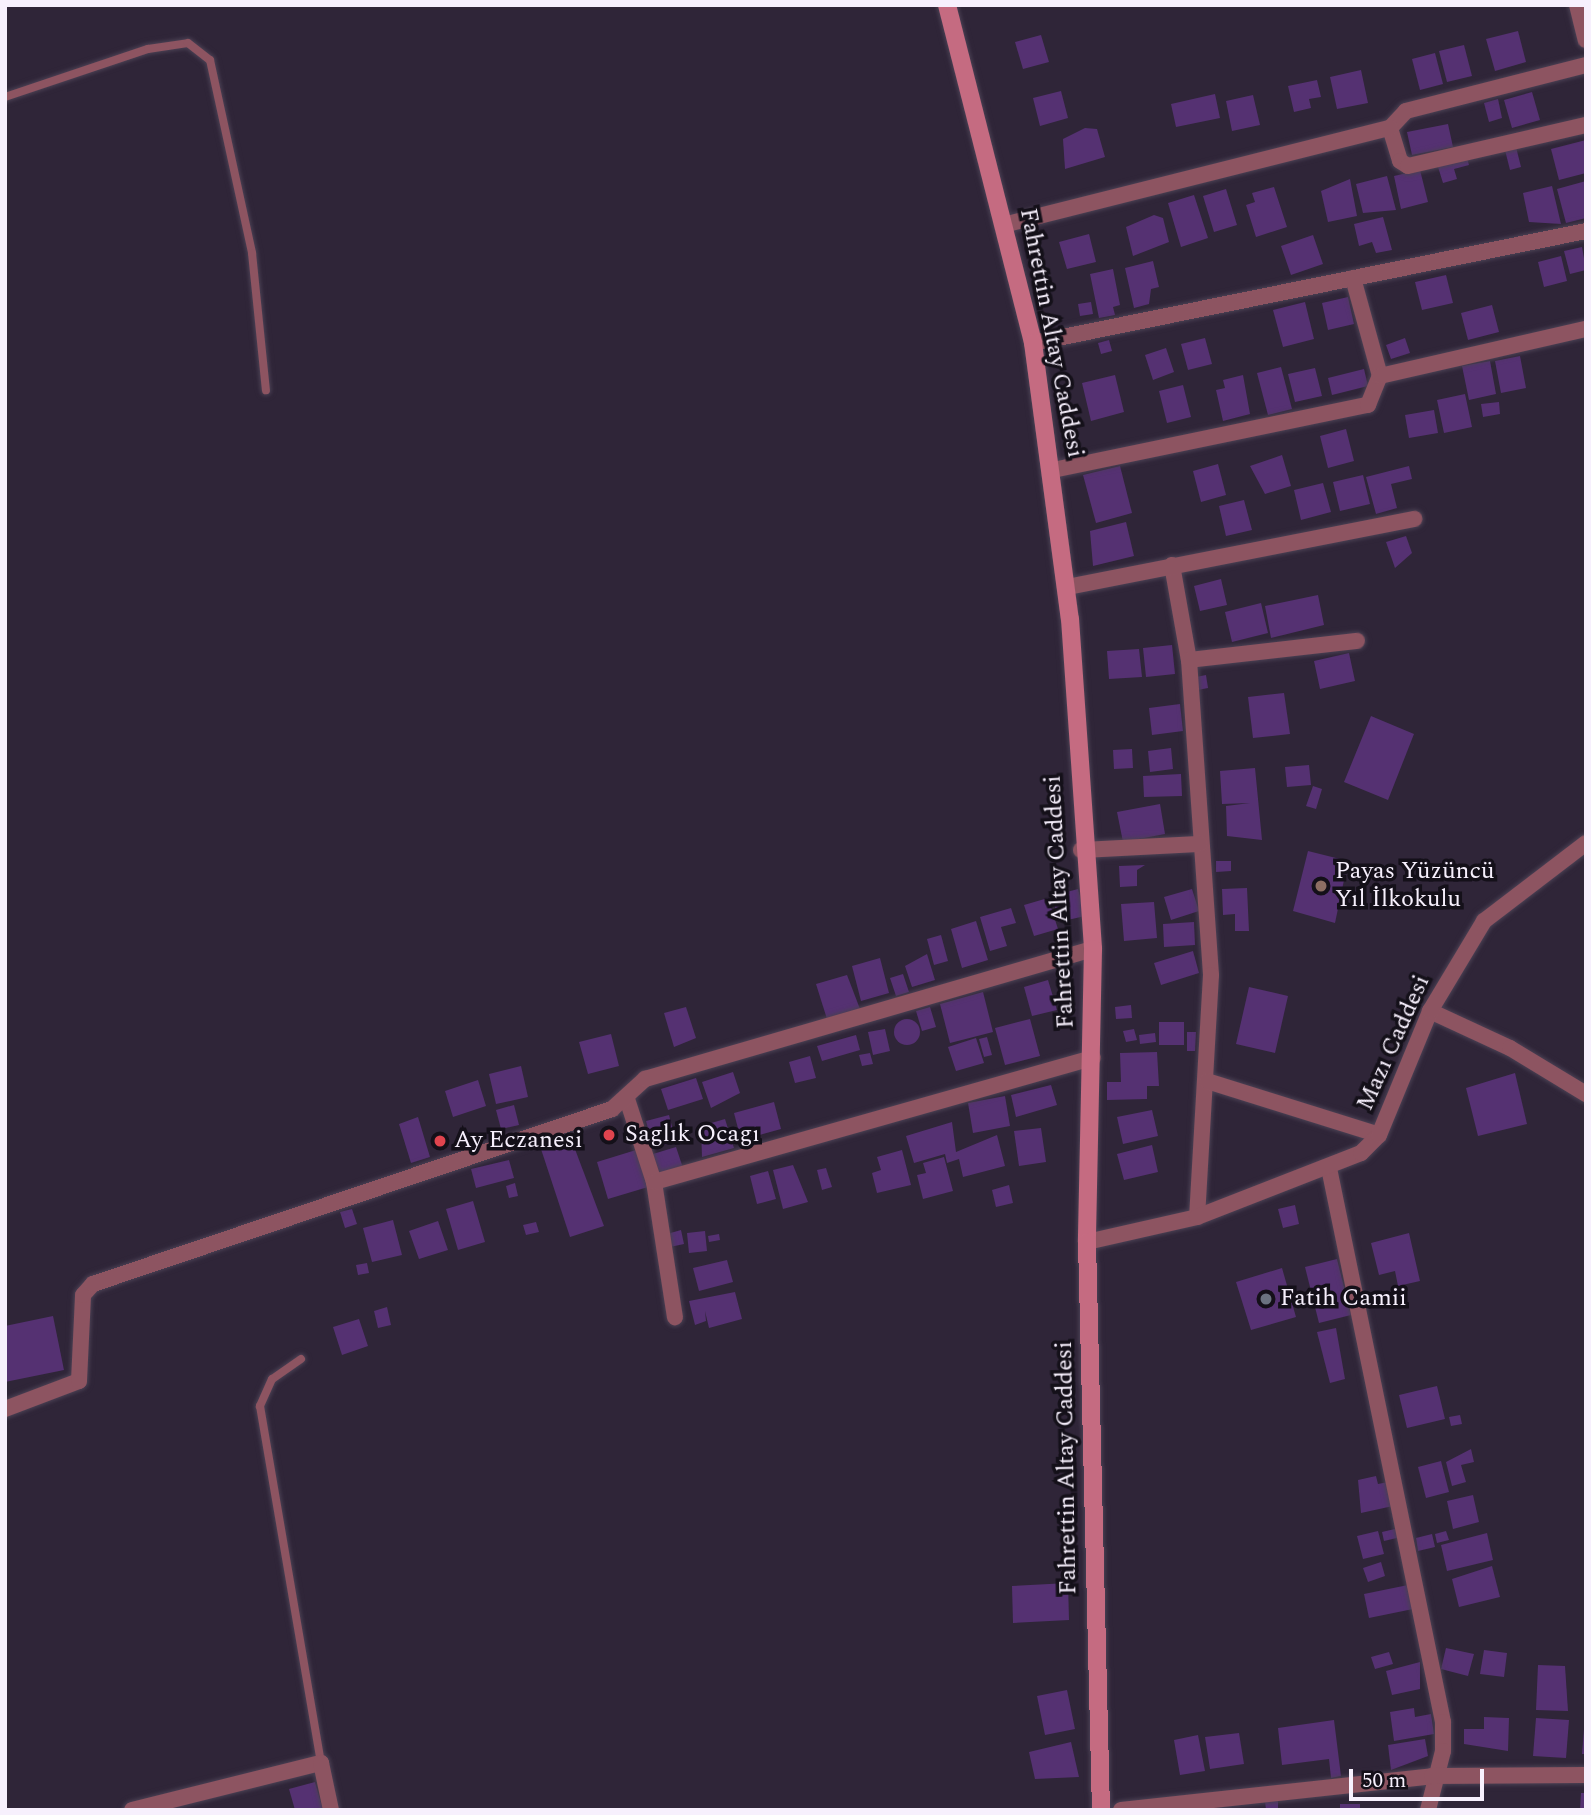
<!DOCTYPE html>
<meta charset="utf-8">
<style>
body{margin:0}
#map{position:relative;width:1591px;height:1815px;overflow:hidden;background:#2f2538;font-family:Spectral,serif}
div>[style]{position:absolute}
.building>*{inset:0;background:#553172}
.round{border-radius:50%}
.roads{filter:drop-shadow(0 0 2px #4b4154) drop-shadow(0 0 2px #4b4154)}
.lane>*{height:8px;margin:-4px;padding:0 4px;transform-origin:4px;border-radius:4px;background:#8d5461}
.street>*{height:16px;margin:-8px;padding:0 8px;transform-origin:8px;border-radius:8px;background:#8d5461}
.secondary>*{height:18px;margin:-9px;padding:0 9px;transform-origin:9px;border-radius:9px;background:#c56b81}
.dots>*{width:19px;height:19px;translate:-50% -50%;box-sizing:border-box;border:4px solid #141019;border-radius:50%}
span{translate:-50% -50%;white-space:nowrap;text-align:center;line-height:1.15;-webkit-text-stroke:7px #141019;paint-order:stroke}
.street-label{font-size:24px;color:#f7f0fd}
.poi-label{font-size:24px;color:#f7f0fd}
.left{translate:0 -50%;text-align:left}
.frame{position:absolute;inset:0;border:7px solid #f7f0fd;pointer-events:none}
.scale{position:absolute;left:1349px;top:1769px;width:135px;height:32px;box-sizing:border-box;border:4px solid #f7f0fd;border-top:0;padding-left:9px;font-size:21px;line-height:24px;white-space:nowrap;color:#f7f0fd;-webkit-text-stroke:5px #141019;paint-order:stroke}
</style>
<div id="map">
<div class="building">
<div style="clip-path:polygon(1518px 31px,1526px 62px,1495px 71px,1486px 39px)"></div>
<div style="clip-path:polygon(1041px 35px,1049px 62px,1023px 69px,1015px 42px)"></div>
<div style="clip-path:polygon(1464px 45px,1472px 76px,1447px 82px,1439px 51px)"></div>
<div style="clip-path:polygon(1435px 53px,1443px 84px,1420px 90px,1412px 59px)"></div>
<div style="clip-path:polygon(1361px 70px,1368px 103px,1337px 109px,1330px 77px)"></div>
<div style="clip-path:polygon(1317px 80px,1321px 97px,1309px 99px,1311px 108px,1294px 112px,1288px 86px)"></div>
<div style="clip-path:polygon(1061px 91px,1068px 118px,1040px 126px,1033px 98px)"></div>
<div style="clip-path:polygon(1532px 92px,1540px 120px,1512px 128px,1504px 100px)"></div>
<div style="clip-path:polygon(1215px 94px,1220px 118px,1176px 127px,1171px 104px)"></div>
<div style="clip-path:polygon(1253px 95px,1260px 125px,1232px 131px,1226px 101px)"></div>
<div style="clip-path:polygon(1498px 99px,1502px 118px,1489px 122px,1484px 103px)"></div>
<div style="clip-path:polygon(1448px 124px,1453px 147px,1412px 155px,1407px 132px)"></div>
<div style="clip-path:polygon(1085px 128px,1097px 129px,1105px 157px,1065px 169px,1063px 139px)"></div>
<div style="clip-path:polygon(1586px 140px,1586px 173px,1559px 180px,1551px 149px)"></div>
<div style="clip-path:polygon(1516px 147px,1521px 167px,1510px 170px,1505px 150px)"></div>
<div style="clip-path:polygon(1467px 158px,1469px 165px,1454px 169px,1457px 179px,1443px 183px,1438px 167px)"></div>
<div style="clip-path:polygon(1420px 170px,1428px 202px,1401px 209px,1394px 176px)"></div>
<div style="clip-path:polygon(1387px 176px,1396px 210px,1363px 213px,1356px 184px)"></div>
<div style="clip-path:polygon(1350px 179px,1357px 216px,1328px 222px,1321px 191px)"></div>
<div style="clip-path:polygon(1586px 181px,1586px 218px,1566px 223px,1557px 189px)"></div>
<div style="clip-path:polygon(1552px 186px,1561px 224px,1529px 222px,1523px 193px)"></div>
<div style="clip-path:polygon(1274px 187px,1287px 227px,1256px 237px,1246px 205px,1255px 202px,1252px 193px)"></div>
<div style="clip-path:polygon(1226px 189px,1237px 225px,1214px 232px,1203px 196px)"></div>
<div style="clip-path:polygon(1194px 195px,1208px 238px,1181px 247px,1168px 203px)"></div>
<div style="clip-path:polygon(1154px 215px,1163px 218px,1169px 242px,1133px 256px,1126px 227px)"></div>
<div style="clip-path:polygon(1383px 217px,1392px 250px,1376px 253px,1372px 242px,1359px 246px,1354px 224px)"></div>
<div style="clip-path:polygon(1089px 234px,1096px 262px,1067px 269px,1059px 242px)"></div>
<div style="clip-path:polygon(1313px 235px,1323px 264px,1291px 275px,1281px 246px)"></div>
<div style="clip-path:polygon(1582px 247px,1586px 270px,1570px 274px,1564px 251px)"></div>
<div style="clip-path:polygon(1561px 256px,1567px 281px,1544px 287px,1538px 262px)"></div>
<div style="clip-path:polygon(1153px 261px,1159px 287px,1151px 289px,1149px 304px,1134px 308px,1125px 268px)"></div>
<div style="clip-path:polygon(1113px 269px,1120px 305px,1113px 307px,1115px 315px,1099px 318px,1090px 274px)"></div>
<div style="clip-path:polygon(1446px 275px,1453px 303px,1422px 310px,1415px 282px)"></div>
<div style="clip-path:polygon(1348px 297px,1354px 324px,1328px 330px,1322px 303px)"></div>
<div style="clip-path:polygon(1091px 302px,1093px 314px,1080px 316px,1078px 304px)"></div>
<div style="clip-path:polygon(1305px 302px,1314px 339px,1283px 347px,1273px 310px)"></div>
<div style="clip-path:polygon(1492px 305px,1499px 332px,1468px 340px,1461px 313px)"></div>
<div style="clip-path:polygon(1205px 338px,1212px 364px,1188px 370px,1181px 344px)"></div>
<div style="clip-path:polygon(1405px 338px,1410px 353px,1391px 359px,1386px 345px)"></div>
<div style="clip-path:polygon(1109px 340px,1112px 351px,1101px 354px,1098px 343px)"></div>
<div style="clip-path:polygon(1166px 348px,1174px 372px,1153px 380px,1145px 355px)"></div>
<div style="clip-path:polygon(1520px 356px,1526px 388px,1501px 393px,1495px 361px)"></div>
<div style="clip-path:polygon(1490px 361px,1496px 394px,1469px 400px,1462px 366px)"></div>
<div style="clip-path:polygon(1281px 367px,1292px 409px,1268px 415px,1257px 373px)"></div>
<div style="clip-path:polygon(1315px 368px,1322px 396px,1295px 402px,1288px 374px)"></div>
<div style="clip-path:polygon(1364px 369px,1368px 386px,1332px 395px,1328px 378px)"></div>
<div style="clip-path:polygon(1115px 375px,1124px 412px,1091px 421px,1082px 383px)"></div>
<div style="clip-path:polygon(1243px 375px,1250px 414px,1223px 421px,1216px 390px,1225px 388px,1223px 380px)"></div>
<div style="clip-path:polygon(1183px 385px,1191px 417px,1167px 423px,1159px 391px)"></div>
<div style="clip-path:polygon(1465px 394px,1472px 427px,1444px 433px,1437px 400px)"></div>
<div style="clip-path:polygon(1499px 402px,1500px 414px,1483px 417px,1481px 404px)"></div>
<div style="clip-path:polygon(1434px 410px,1438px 433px,1409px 438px,1405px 415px)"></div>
<div style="clip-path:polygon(1346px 429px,1354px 461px,1328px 468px,1320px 436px)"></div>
<div style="clip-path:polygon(1282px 455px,1291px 486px,1265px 494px,1250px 466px)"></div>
<div style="clip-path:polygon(1218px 464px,1226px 495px,1201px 502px,1193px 471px)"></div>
<div style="clip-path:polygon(1120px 466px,1132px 513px,1096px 523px,1083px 475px)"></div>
<div style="clip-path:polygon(1409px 466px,1412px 479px,1391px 484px,1397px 508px,1376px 514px,1366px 477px)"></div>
<div style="clip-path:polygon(1363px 475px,1370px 504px,1340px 511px,1333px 482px)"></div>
<div style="clip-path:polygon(1323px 483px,1331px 512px,1301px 520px,1294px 490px)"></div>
<div style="clip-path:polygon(1244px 500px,1252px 530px,1226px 536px,1219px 506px)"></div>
<div style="clip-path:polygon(1126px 522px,1134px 556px,1093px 566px,1090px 531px)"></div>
<div style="clip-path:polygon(1406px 536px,1412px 553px,1395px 568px,1386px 542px)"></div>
<div style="clip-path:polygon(1221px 579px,1227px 605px,1200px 611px,1194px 586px)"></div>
<div style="clip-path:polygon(1318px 595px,1324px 625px,1271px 638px,1265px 606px)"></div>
<div style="clip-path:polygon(1261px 603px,1268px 633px,1232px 642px,1225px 612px)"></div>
<div style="clip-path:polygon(1172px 645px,1175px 674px,1146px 677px,1143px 648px)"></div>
<div style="clip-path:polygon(1139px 649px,1142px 677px,1109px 679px,1107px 651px)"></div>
<div style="clip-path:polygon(1349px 653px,1355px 681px,1320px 689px,1314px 661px)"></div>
<div style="clip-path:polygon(1206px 675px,1208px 688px,1198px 690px,1196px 677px)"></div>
<div style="clip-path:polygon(1284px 693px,1290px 734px,1253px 738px,1248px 697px)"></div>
<div style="clip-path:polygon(1180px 704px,1183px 731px,1152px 735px,1149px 708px)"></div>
<div style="clip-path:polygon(1371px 716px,1414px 734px,1388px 800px,1344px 782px)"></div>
<div style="clip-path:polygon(1171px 748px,1173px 769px,1150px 772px,1148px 751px)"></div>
<div style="clip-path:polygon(1132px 749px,1133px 768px,1114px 769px,1113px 750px)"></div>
<div style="clip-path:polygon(1309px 765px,1311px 785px,1287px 787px,1285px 767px)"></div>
<div style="clip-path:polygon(1255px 768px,1262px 840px,1227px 836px,1226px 806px,1250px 803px,1222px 804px,1220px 771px)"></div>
<div style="clip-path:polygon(1181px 774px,1182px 796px,1144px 797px,1143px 776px)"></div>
<div style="clip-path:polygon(1313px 786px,1322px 789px,1316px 809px,1306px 806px)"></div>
<div style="clip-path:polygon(1160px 804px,1165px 834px,1123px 842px,1117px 812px)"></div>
<div style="clip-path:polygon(1308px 851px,1348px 861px,1335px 923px,1293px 911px)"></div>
<div style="clip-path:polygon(1216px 861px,1231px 861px,1231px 871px,1216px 872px)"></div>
<div style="clip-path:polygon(1145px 865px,1137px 870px,1137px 886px,1120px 887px,1119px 866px)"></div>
<div style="clip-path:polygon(1247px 888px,1249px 931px,1235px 931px,1235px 914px,1223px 915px,1222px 889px)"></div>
<div style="clip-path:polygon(1078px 889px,1085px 916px,1059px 922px,1052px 896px)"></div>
<div style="clip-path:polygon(1192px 889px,1199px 911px,1171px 920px,1164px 897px)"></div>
<div style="clip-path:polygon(1048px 898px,1058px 929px,1034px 936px,1024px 905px)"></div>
<div style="clip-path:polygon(1154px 902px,1157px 938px,1124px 941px,1121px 904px)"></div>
<div style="clip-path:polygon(1011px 908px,1016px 923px,1001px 927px,1007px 946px,990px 951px,980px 917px)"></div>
<div style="clip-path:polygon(976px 921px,988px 960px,962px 968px,951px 929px)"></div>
<div style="clip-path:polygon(1194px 922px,1195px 945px,1164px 947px,1163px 924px)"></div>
<div style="clip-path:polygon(941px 935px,948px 961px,934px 965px,927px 939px)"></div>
<div style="clip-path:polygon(1193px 951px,1199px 973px,1161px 985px,1154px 963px)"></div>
<div style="clip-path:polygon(927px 954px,935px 980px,912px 987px,905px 966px)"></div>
<div style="clip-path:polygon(880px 958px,889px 993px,861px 1001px,852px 966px)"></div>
<div style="clip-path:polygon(903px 974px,909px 992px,896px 996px,890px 978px)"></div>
<div style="clip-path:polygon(847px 975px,860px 1009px,827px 1019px,816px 984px)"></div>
<div style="clip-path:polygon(1048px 980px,1057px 1010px,1032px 1016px,1024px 987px)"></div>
<div style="clip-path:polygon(1249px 987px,1288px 996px,1275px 1053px,1236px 1044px)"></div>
<div style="clip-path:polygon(983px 992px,993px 1032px,950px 1043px,940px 1004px)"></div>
<div style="clip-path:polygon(1131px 1005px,1132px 1018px,1116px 1019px,1115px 1007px)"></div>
<div style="clip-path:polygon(686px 1007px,696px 1038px,674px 1047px,664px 1013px)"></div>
<div style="clip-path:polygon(930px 1007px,936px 1027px,922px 1031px,916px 1011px)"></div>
<div class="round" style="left:894px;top:1019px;width:26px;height:26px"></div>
<div style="clip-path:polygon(1030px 1019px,1040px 1056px,1005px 1065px,995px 1028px)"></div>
<div style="clip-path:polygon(1159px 1022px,1184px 1022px,1184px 1045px,1159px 1045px)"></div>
<div style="clip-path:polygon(885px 1029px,890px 1051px,873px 1055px,868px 1032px)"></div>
<div style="clip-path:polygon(1134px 1029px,1137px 1040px,1126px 1042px,1123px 1031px)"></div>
<div style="clip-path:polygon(1187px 1032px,1196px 1032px,1195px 1051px,1187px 1051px)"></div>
<div style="clip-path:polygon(1155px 1033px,1156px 1042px,1140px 1044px,1139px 1035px)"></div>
<div style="clip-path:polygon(611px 1034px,619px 1066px,588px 1074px,579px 1042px)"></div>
<div style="clip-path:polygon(856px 1035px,860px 1050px,822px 1061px,817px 1046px)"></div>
<div style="clip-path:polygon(987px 1037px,992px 1055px,984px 1057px,979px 1039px)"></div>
<div style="clip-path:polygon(976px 1038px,984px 1063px,956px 1071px,948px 1047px)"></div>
<div style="clip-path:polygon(1157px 1052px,1159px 1086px,1147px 1086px,1147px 1099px,1107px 1100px,1107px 1082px,1121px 1082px,1120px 1053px)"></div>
<div style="clip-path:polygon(870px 1053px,873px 1064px,862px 1066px,859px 1055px)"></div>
<div style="clip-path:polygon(810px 1056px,816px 1078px,795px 1083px,789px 1062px)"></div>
<div style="clip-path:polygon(521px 1066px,528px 1097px,496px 1104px,489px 1074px)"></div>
<div style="clip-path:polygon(733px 1072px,740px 1093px,711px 1108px,702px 1082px)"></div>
<div style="clip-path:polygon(1515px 1073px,1527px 1124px,1478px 1136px,1466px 1088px)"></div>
<div style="clip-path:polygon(696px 1078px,703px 1099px,668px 1110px,661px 1089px)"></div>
<div style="clip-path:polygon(478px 1080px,486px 1106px,453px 1117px,445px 1091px)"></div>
<div style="clip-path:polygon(1051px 1085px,1057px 1105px,1016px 1117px,1011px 1095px)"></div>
<div style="clip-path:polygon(1005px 1096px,1010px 1126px,973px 1133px,968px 1103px)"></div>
<div style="clip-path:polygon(774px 1102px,781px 1129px,741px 1140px,734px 1113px)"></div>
<div style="clip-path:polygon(514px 1105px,519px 1125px,501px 1129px,496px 1110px)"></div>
<div style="clip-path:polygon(1152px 1110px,1158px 1136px,1123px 1144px,1117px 1117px)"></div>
<div style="clip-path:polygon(669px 1115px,676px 1142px,653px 1148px,646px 1121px)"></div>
<div style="clip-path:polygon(418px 1117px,430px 1157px,411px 1163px,399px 1124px)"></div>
<div style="clip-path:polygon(725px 1119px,734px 1148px,702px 1157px,701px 1126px)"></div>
<div style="clip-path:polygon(952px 1122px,956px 1152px,997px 1135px,1005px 1166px,963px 1177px,959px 1159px,947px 1163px,945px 1154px,914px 1163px,906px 1136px)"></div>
<div style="clip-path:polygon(1041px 1128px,1046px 1162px,1019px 1166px,1014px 1131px)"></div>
<div style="clip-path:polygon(570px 1136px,604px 1226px,570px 1237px,540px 1146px)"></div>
<div style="clip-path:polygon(1152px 1145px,1158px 1172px,1124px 1180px,1117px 1154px)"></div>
<div style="clip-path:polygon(676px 1147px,683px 1168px,660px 1175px,653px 1154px)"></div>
<div style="clip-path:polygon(636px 1150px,648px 1187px,608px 1199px,597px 1162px)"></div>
<div style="clip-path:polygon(902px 1150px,911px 1185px,877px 1193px,872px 1173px,881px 1170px,877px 1157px)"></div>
<div style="clip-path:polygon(944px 1157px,953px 1191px,923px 1199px,917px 1175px,926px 1173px,923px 1163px)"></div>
<div style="clip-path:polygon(509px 1160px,514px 1178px,476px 1188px,471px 1169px)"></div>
<div style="clip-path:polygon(793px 1165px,808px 1202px,783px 1209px,773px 1170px)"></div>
<div style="clip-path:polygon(826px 1168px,832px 1187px,822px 1190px,817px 1170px)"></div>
<div style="clip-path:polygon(768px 1171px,776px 1199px,757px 1204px,750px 1176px)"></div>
<div style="clip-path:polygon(515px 1183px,518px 1196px,509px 1198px,506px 1186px)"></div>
<div style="clip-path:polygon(1009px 1185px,1013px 1203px,996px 1207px,992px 1190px)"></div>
<div style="clip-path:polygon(473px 1201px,485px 1242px,458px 1250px,446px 1209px)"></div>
<div style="clip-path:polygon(1295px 1205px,1299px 1224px,1283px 1228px,1278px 1209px)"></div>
<div style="clip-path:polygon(352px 1209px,357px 1224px,345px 1228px,340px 1212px)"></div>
<div style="clip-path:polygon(393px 1220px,402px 1255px,372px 1262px,363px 1228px)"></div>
<div style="clip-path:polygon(438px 1221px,448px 1250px,419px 1259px,409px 1231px)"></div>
<div style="clip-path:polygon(536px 1222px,539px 1232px,526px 1235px,523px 1225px)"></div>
<div style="clip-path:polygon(681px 1230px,684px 1244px,670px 1247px,667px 1234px)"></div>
<div style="clip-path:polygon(705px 1231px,707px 1251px,689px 1253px,687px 1233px)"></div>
<div style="clip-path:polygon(1409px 1233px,1420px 1281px,1398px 1286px,1395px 1271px,1379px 1275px,1371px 1243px)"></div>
<div style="clip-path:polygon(719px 1234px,720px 1240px,709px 1242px,708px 1236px)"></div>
<div style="clip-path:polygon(1337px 1259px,1351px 1315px,1319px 1323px,1305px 1267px)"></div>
<div style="clip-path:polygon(727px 1260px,733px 1282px,699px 1291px,693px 1268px)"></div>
<div style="clip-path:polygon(367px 1263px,369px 1273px,358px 1275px,356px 1265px)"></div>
<div style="clip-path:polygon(1282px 1268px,1296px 1317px,1251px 1330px,1236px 1282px)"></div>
<div style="clip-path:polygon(735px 1292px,742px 1319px,709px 1328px,705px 1311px,706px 1321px,695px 1325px,689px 1301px)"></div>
<div style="clip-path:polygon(387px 1307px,391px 1325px,378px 1328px,374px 1311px)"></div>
<div style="clip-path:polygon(53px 1316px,64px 1370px,5px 1382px,5px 1326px)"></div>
<div style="clip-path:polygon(359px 1319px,368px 1346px,342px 1355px,333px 1327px)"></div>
<div style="clip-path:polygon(1336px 1328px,1345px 1379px,1330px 1383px,1317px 1332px)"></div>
<div style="clip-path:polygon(1437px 1386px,1445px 1419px,1407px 1428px,1399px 1395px)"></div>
<div style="clip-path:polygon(1460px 1415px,1462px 1424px,1451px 1426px,1449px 1417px)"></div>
<div style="clip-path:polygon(1471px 1449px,1474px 1462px,1461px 1465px,1466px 1482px,1452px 1486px,1446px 1462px)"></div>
<div style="clip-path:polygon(1441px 1461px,1449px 1492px,1426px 1498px,1418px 1467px)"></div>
<div style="clip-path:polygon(1376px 1476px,1378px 1484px,1388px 1482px,1393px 1506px,1361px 1513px,1358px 1480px)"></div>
<div style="clip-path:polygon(1473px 1495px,1479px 1522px,1453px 1529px,1447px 1501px)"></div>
<div style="clip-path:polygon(1399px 1528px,1401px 1537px,1384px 1541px,1382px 1532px)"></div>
<div style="clip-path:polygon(1378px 1531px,1384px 1554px,1363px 1559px,1357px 1536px)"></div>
<div style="clip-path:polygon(1446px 1531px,1449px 1540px,1437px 1543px,1435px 1534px)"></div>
<div style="clip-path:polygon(1487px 1533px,1493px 1560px,1447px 1571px,1441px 1545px)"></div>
<div style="clip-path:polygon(1432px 1534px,1435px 1547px,1418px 1551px,1416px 1538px)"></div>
<div style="clip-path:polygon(1381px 1562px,1385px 1576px,1368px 1582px,1363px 1568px)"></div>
<div style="clip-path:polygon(1492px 1566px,1500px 1597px,1459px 1607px,1452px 1579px)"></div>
<div style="clip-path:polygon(1068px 1583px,1069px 1620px,1013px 1623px,1012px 1586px)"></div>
<div style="clip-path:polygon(1408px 1585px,1413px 1609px,1369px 1618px,1364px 1594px)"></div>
<div style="clip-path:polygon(1446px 1648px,1474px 1654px,1468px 1676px,1441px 1669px)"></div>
<div style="clip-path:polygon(1484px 1650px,1507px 1653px,1504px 1677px,1480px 1674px)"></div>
<div style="clip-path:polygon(1389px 1652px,1393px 1664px,1375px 1669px,1371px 1657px)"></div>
<div style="clip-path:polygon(1420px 1662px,1420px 1689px,1392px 1695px,1386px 1671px)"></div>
<div style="clip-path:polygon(1538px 1665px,1565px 1666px,1568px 1711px,1536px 1710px)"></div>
<div style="clip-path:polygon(1067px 1690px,1075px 1729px,1045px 1735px,1037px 1696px)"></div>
<div style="clip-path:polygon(1414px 1708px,1415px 1717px,1431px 1714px,1434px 1734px,1394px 1741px,1390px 1712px)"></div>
<div style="clip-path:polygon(1484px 1717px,1509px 1718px,1508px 1751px,1464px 1744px,1464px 1729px,1484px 1729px)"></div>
<div style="clip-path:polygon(1536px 1718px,1569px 1720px,1566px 1758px,1533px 1756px)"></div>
<div style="clip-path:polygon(1334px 1720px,1341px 1776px,1331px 1778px,1329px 1759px,1282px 1765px,1278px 1728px)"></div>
<div style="clip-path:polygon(1584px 1729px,1586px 1729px,1586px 1754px,1582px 1754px)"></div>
<div style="clip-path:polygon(1239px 1733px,1244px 1764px,1210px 1769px,1205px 1737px)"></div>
<div style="clip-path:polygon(1198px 1735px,1205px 1771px,1180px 1775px,1174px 1740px)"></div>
<div style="clip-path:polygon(1425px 1739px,1428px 1756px,1391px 1770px,1388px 1745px)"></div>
<div style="clip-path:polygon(1071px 1742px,1079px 1777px,1035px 1779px,1029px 1752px)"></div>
<div style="clip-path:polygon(315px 1782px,323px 1810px,295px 1810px,289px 1789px)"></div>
<div style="clip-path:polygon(1581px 1793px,1586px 1793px,1586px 1810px,1580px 1810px)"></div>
<div style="clip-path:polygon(1265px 1801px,1278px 1801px,1278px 1810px,1266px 1810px)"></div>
<div style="clip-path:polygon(1340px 1804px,1360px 1804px,1360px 1810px,1340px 1810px)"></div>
</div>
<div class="roads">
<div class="lane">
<div style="left:5px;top:97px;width:151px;rotate:-18.6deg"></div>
<div style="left:148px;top:49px;width:40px;rotate:-8.5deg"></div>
<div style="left:188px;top:43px;width:28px;rotate:38deg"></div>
<div style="left:210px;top:60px;width:198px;rotate:77.7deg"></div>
<div style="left:252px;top:253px;width:138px;rotate:84.2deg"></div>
<div style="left:301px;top:1359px;width:35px;rotate:145deg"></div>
<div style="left:272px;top:1379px;width:30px;rotate:114deg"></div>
<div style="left:260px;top:1406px;width:362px;rotate:80.3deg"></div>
</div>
<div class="street">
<div style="left:1577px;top:5px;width:36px;rotate:76deg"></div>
<div style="left:1586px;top:65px;width:186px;rotate:165.7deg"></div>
<div style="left:1406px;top:111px;width:23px;rotate:133deg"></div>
<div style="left:1390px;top:128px;width:34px;rotate:73deg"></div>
<div style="left:1400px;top:161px;width:9px;rotate:32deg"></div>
<div style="left:1408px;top:166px;width:183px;rotate:-13deg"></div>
<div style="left:1007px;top:224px;width:395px;rotate:-14.1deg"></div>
<div style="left:1353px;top:278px;width:102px;rotate:74.6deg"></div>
<div style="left:1033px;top:343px;width:564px;rotate:-11.45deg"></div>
<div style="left:1053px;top:470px;width:322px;rotate:-11.7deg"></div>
<div style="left:1368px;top:405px;width:31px;rotate:-68deg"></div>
<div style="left:1380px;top:376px;width:211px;rotate:-12.9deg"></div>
<div style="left:1172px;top:565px;width:97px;rotate:79.9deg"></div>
<div style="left:1189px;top:660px;width:316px;rotate:86deg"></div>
<div style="left:1211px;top:975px;width:242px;rotate:93.3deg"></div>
<div style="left:1067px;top:587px;width:354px;rotate:-11.1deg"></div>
<div style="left:1189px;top:660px;width:169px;rotate:-6.5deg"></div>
<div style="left:1081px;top:850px;width:119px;rotate:-2.9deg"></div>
<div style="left:1430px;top:1011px;width:88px;rotate:24.8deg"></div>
<div style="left:1510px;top:1048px;width:89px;rotate:31.2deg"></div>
<div style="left:1207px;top:1081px;width:180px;rotate:17.4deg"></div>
<div style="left:627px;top:1099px;width:87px;rotate:72deg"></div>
<div style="left:654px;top:1182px;width:137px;rotate:81.2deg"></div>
<div style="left:1329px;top:1168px;width:566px;rotate:78.37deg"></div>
<div style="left:1443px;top:1722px;width:29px;rotate:90deg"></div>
<div style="left:1443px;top:1751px;width:61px;rotate:104.3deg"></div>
<div style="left:654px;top:1182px;width:456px;rotate:-15.8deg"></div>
<div style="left:1087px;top:1242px;width:113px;rotate:-12.8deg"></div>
<div style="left:1197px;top:1217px;width:176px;rotate:-21.3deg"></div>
<div style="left:1361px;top:1153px;width:25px;rotate:-45deg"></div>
<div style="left:1379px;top:1135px;width:134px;rotate:-67.6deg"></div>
<div style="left:1430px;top:1011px;width:105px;rotate:-59deg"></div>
<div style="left:1484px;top:921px;width:128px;rotate:-37.4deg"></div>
<div style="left:5px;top:1409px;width:79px;rotate:-20.7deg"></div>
<div style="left:79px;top:1381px;width:86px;rotate:-87.3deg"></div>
<div style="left:83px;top:1295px;width:15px;rotate:-48deg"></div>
<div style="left:93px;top:1284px;width:548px;rotate:-18.63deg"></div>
<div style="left:612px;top:1109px;width:45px;rotate:-42.3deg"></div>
<div style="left:645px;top:1079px;width:466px;rotate:-16.2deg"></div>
<div style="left:132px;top:1810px;width:195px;rotate:-14deg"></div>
<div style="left:321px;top:1763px;width:48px;rotate:78deg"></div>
<div style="left:1121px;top:1810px;width:313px;rotate:-6.2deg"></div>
<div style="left:1432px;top:1776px;width:154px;rotate:-0.4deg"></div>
</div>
<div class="secondary">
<div style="left:947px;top:5px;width:349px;rotate:75.7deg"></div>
<div style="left:1033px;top:343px;width:278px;rotate:82.4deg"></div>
<div style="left:1070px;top:619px;width:331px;rotate:86deg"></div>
<div style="left:1093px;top:949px;width:293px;rotate:91.2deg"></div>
<div style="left:1087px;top:1242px;width:568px;rotate:88.59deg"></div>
</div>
</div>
<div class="dots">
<div style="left:1321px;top:886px;background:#8d6e63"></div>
<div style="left:609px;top:1135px;background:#e0444e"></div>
<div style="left:440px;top:1141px;background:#e0444e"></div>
<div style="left:1266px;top:1299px;background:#6b7280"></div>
</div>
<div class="street-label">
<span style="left:1051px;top:333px;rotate:79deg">Fahrettin Altay Caddesi</span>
<span style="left:1060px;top:902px;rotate:-93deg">Fahrettin Altay Caddesi</span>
<span style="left:1394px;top:1043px;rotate:-66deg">Mazı Caddesi</span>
<span style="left:1067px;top:1468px;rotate:-91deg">Fahrettin Altay Caddesi</span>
</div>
<div class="poi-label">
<span class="left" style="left:1335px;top:886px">Payas Yüzüncü<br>Yıl İlkokulu</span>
<span class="left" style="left:625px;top:1135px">Saglık Ocagı</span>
<span class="left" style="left:454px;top:1141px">Ay Eczanesi</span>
<span class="left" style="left:1280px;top:1299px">Fatih Camii</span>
</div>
<div class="frame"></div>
<div class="scale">50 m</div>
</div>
